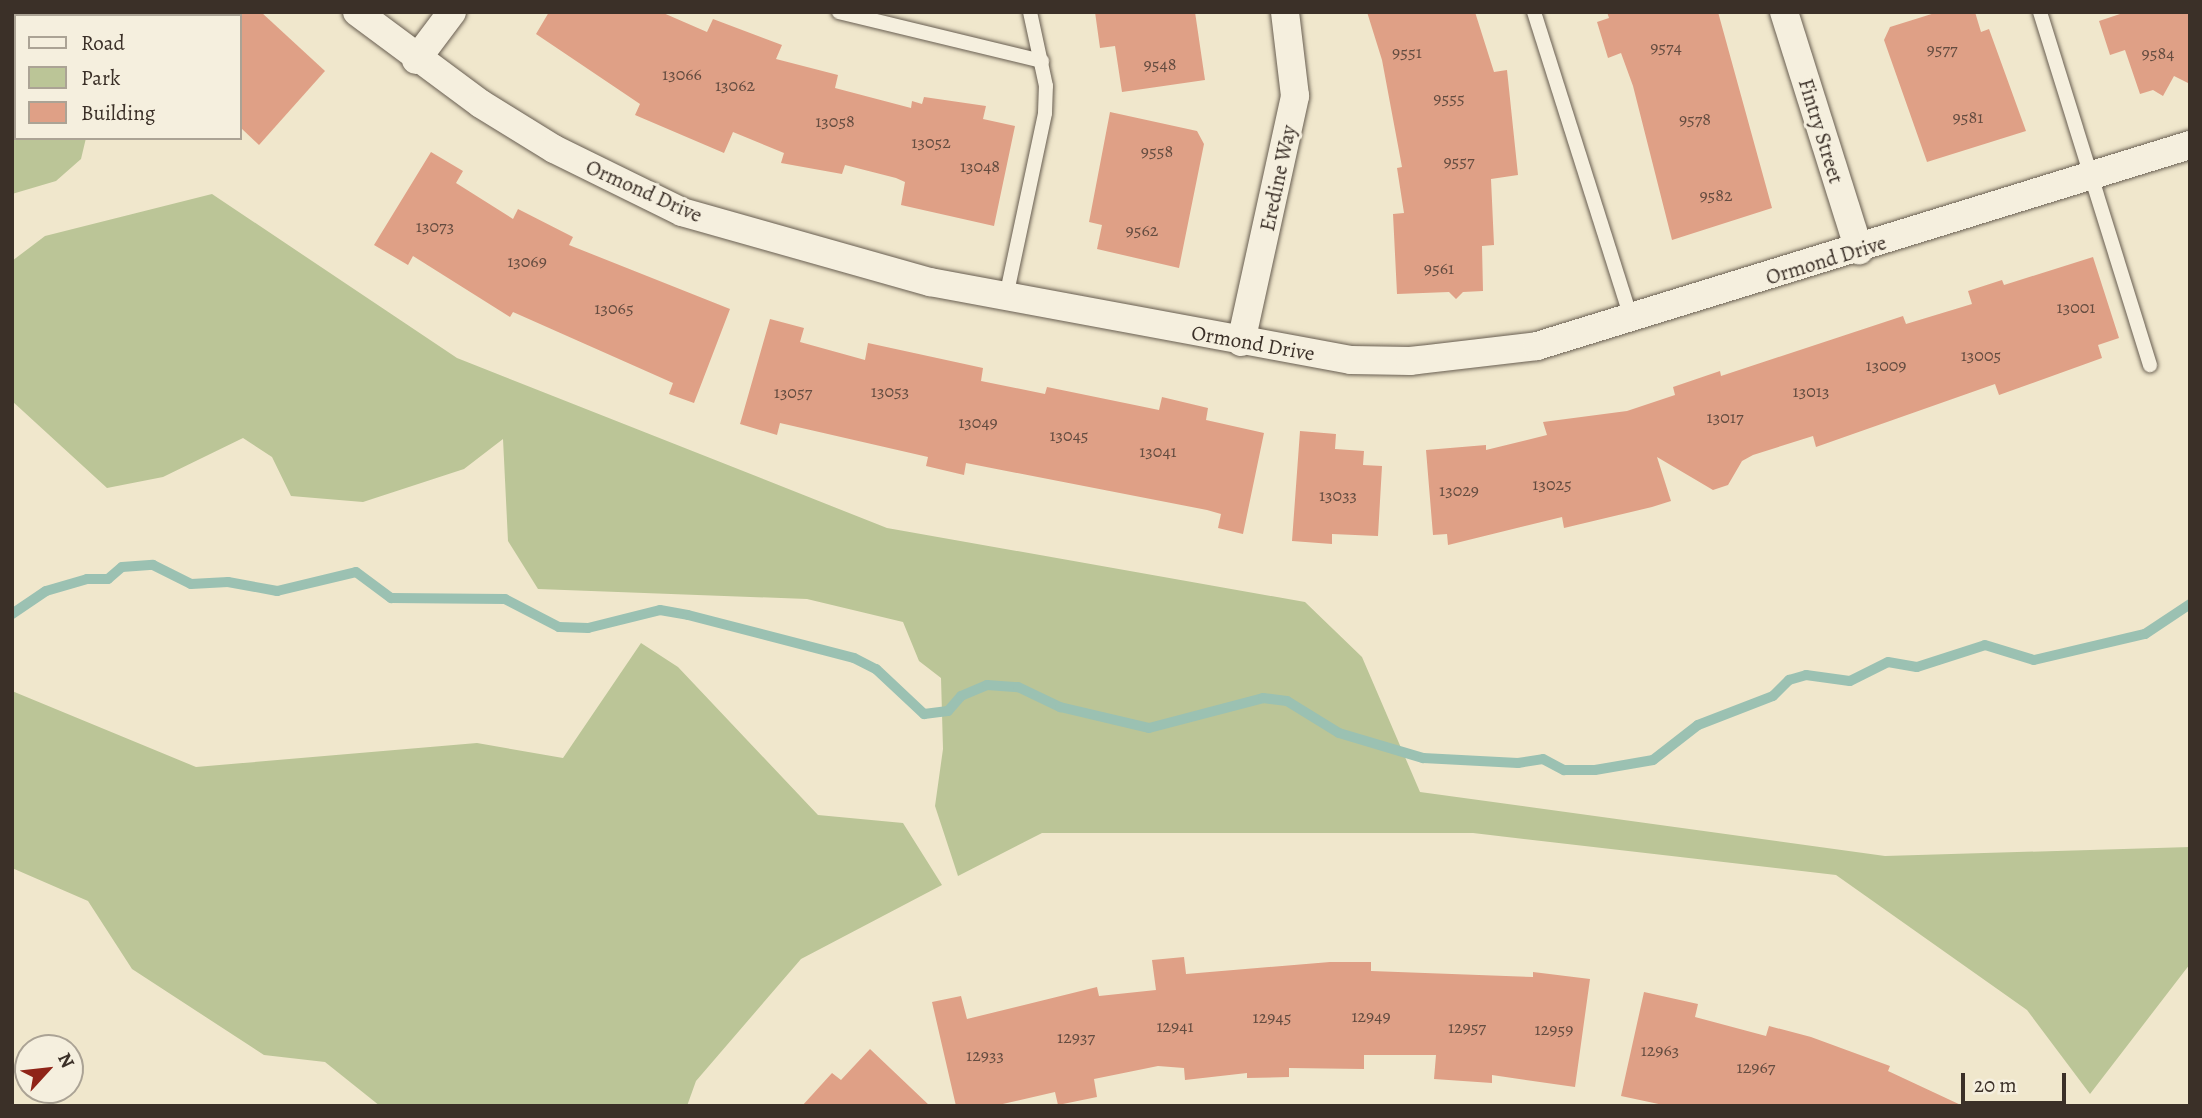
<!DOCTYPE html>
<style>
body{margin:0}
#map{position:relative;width:2202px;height:1118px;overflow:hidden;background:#f0e7cc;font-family:Alegreya,serif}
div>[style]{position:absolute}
.green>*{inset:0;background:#bbc597}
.stream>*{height:10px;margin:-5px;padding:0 5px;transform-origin:5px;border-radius:5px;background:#9bc1b2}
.building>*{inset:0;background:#dfa086}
.roads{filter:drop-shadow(0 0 2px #685e51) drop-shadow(0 0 2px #685e51)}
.service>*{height:14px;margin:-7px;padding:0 7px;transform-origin:7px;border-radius:7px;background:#f5efde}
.minor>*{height:28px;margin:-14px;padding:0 14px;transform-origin:14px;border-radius:14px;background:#f5efde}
span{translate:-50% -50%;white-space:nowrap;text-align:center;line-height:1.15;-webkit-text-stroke:6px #f5efde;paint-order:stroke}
.number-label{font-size:18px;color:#644c40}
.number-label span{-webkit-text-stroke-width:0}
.street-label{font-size:21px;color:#3b3028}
.frame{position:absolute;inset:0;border:14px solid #3b3028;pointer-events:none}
.legend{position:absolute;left:14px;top:14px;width:228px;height:126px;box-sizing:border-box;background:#f5efde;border:2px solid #aba395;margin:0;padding:9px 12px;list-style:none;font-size:21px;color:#3b3028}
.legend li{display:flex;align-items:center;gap:14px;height:35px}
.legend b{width:35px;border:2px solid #aba395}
.north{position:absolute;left:14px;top:1034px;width:70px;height:70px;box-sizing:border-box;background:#f5efde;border:2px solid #aba395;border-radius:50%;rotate:63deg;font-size:19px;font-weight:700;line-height:28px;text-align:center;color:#3b3028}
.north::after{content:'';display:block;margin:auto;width:24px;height:32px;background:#8f2418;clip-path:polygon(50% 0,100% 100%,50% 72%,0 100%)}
.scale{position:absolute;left:1961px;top:1073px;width:105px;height:32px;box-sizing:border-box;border:4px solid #3b3028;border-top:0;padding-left:9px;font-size:21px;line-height:24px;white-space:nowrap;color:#3b3028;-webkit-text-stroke:5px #f5efde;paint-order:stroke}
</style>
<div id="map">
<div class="green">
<div style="clip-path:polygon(12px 12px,17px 12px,16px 138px,86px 138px,81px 159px,56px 181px,12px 194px)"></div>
<div style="clip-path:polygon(212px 194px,457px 358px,887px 528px,1305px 602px,1362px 657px,1420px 792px,1885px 856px,2190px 847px,2190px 964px,2090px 1094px,2027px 1010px,1836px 875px,1473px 833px,1042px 833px,958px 876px,935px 806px,943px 749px,941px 678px,919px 661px,903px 622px,807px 599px,538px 589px,508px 541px,503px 439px,464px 469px,363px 502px,291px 496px,272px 457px,243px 438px,163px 477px,107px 488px,12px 401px,12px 261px,45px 236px)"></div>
<div style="clip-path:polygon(641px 643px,678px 667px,818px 815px,903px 823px,942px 885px,801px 959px,696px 1081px,687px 1106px,380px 1106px,325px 1062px,264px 1055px,132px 969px,88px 901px,12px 868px,12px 691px,196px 767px,477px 743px,563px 758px)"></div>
</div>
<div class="stream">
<div style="left:12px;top:614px;width:41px;rotate:-34.1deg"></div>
<div style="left:46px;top:591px;width:43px;rotate:-16.3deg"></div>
<div style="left:87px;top:579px;width:21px"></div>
<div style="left:108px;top:579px;width:18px;rotate:-41deg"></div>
<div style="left:122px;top:567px;width:31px;rotate:-4deg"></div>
<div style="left:153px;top:565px;width:42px;rotate:26.6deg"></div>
<div style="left:191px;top:584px;width:37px;rotate:-3deg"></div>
<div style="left:228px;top:582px;width:50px;rotate:10.4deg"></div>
<div style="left:277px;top:591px;width:81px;rotate:-13.5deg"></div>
<div style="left:356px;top:572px;width:44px;rotate:36.6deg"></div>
<div style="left:391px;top:598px;width:114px;rotate:0.5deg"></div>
<div style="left:505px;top:599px;width:61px;rotate:27.4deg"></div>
<div style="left:559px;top:627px;width:29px;rotate:2deg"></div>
<div style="left:588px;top:628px;width:74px;rotate:-14deg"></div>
<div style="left:660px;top:610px;width:28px;rotate:10deg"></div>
<div style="left:688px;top:615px;width:171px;rotate:14.5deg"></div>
<div style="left:854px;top:658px;width:25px;rotate:27deg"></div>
<div style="left:876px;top:669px;width:66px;rotate:43.2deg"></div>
<div style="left:924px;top:714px;width:24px;rotate:-7deg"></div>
<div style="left:948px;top:711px;width:20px;rotate:-49deg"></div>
<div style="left:961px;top:696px;width:28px;rotate:-23deg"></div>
<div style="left:987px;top:685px;width:31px;rotate:4deg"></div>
<div style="left:1018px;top:687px;width:47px;rotate:25.5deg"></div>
<div style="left:1060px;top:707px;width:91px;rotate:13.3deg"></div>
<div style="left:1149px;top:728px;width:118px;rotate:-14.7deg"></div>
<div style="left:1263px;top:698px;width:24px;rotate:7deg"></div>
<div style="left:1287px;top:701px;width:61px;rotate:31.6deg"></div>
<div style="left:1339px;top:733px;width:88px;rotate:16.6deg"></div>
<div style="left:1423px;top:758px;width:95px;rotate:3deg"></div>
<div style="left:1518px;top:763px;width:25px;rotate:-9deg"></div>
<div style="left:1543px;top:759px;width:24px;rotate:28deg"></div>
<div style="left:1564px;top:770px;width:31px"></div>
<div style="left:1595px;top:770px;width:59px;rotate:-9.8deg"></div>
<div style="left:1653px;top:760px;width:57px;rotate:-37.9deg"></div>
<div style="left:1698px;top:725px;width:80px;rotate:-21.1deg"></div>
<div style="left:1773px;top:696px;width:23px;rotate:-45deg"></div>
<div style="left:1789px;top:680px;width:18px;rotate:-16deg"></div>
<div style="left:1806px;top:675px;width:44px;rotate:7.8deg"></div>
<div style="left:1850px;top:681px;width:42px;rotate:-26.6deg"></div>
<div style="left:1888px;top:662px;width:29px;rotate:10deg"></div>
<div style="left:1917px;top:667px;width:71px;rotate:-17.9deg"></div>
<div style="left:1985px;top:645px;width:51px;rotate:17deg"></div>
<div style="left:2034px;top:660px;width:114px;rotate:-13.2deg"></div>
<div style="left:2145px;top:634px;width:54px;rotate:-33.7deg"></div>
</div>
<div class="building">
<div style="clip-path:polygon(240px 12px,261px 12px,325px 71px,259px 145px,240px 127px)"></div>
<div style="clip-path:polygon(549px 12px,661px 12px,707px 32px,713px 19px,782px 45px,776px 59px,838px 75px,835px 88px,911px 108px,912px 101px,922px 104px,924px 97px,986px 106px,983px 119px,1015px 126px,994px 226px,901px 205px,905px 182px,896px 178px,845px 165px,842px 174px,781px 163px,784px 153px,733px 132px,724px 153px,635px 115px,640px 104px,536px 34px)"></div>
<div style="clip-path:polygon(1095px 12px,1195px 12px,1205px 80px,1122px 92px,1115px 46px,1100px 48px)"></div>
<div style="clip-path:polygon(1367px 12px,1475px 12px,1494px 72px,1507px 70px,1518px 175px,1491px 179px,1494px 245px,1482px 246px,1483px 291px,1463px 292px,1456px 299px,1449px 292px,1397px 294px,1393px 214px,1404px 213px,1397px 168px,1402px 167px,1382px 60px)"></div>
<div style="clip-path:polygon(1607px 12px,1718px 12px,1772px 208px,1672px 240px,1633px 86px,1621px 53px,1608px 58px,1597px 22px,1609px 18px)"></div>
<div style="clip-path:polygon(1938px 12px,1975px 12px,1981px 32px,1989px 29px,2026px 131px,1927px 162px,1884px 40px,1890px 27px)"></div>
<div style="clip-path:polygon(2126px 12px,2190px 12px,2190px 84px,2174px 76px,2163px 96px,2153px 90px,2140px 94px,2125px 50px,2110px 55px,2099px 21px)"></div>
<div style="clip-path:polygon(1110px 112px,1197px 131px,1204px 144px,1179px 268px,1097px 249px,1102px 225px,1089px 222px)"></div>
<div style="clip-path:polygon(431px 152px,463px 171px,456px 183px,513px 219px,518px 209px,573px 237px,569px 245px,730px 309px,694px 403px,669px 394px,673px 383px,513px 312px,510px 317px,413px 256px,408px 265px,374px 245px)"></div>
<div style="clip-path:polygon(2093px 257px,2119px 338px,2098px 345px,2102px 358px,1999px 395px,1995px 384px,1816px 447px,1813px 436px,1753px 455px,1742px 461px,1728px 485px,1713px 490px,1657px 457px,1671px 501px,1652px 507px,1564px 528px,1562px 517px,1448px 545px,1447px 534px,1433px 535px,1426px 450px,1486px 445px,1486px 450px,1547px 435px,1543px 422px,1627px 411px,1675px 395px,1673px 387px,1720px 371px,1721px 376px,1903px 316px,1906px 324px,1972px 304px,1968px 291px,2002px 280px,2004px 285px)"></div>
<div style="clip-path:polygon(770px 319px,804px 328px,800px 342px,865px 360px,868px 343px,983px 368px,981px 381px,1045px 394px,1047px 387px,1159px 410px,1162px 397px,1208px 408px,1206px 420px,1264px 433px,1243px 534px,1218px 528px,1221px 514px,1207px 510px,966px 463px,964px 475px,926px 466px,928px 457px,780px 423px,777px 435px,740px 424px)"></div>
<div style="clip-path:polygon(1300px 431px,1336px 434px,1335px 449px,1364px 451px,1363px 465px,1382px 466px,1378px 536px,1332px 534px,1332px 544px,1292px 541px)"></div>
<div style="clip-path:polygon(1184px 957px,1186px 974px,1330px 962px,1371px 962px,1371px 971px,1533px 977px,1533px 972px,1590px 979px,1575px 1087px,1492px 1075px,1492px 1083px,1434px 1079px,1436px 1055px,1364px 1055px,1364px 1069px,1289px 1068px,1289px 1077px,1247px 1078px,1247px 1073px,1185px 1080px,1184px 1068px,1158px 1066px,1094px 1079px,1097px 1097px,1058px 1105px,1055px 1092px,994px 1106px,956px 1106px,932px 1002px,961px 996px,967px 1019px,1097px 987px,1099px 996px,1156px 990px,1152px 960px)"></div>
<div style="clip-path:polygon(1644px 992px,1698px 1004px,1695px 1017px,1766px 1036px,1769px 1026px,1811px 1037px,1890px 1066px,1888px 1071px,1963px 1106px,1668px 1106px,1621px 1096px)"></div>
<div style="clip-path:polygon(870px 1049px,930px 1106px,802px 1106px,832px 1073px,841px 1080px)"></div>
</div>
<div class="roads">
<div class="service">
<div style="left:839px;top:12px;width:209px;rotate:13.6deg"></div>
<div style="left:1534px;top:12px;width:324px;rotate:72.4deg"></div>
<div style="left:2040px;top:12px;width:370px;rotate:72.7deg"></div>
<div style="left:1006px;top:297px;width:188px;rotate:-78deg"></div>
<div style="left:1045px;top:113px;width:27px;rotate:-88deg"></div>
<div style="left:1046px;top:86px;width:76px;rotate:-102.2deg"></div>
</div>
<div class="minor">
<div style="left:357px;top:12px;width:154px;rotate:36.6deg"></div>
<div style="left:481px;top:104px;width:86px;rotate:31.7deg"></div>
<div style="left:554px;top:149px;width:143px;rotate:26.2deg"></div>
<div style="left:682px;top:212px;width:258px;rotate:15.8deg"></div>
<div style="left:930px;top:282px;width:428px;rotate:10.5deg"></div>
<div style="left:1351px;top:360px;width:59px;rotate:1deg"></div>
<div style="left:1410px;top:361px;width:128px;rotate:-6.7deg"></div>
<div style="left:1537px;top:346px;width:683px;rotate:-17.11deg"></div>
<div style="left:1784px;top:12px;width:250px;rotate:72.5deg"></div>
<div style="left:416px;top:60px;width:60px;rotate:-53.1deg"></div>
<div style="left:1241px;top:342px;width:252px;rotate:-77.6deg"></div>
<div style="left:1295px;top:96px;width:85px;rotate:-96.8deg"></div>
</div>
</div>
<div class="number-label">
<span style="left:1666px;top:47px">9574</span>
<span style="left:1942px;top:49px">9577</span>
<span style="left:1407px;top:52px">9551</span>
<span style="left:2158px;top:53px">9584</span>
<span style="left:1160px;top:64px">9548</span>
<span style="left:682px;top:74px">13066</span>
<span style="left:735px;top:85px">13062</span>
<span style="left:1449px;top:98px">9555</span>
<span style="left:1968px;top:117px">9581</span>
<span style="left:1695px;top:119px">9578</span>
<span style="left:835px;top:121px">13058</span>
<span style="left:931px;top:142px">13052</span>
<span style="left:1157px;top:151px">9558</span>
<span style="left:1459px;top:161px">9557</span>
<span style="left:980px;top:166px">13048</span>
<span style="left:1716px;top:195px">9582</span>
<span style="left:435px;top:226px">13073</span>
<span style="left:1142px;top:230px">9562</span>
<span style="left:527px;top:261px">13069</span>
<span style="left:1439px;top:268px">9561</span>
<span style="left:2076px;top:307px">13001</span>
<span style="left:614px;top:308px">13065</span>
<span style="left:1981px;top:355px">13005</span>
<span style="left:1886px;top:365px">13009</span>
<span style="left:890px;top:391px">13053</span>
<span style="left:1811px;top:391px">13013</span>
<span style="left:793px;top:392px">13057</span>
<span style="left:1725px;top:417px">13017</span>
<span style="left:978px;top:422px">13049</span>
<span style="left:1069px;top:435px">13045</span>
<span style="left:1158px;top:451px">13041</span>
<span style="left:1552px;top:484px">13025</span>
<span style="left:1459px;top:490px">13029</span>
<span style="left:1338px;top:495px">13033</span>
<span style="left:1371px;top:1016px">12949</span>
<span style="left:1272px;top:1017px">12945</span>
<span style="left:1175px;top:1026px">12941</span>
<span style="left:1467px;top:1027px">12957</span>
<span style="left:1554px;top:1029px">12959</span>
<span style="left:1076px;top:1037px">12937</span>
<span style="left:1660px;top:1050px">12963</span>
<span style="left:985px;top:1055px">12933</span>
<span style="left:1756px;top:1067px">12967</span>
</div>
<div class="street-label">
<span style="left:1821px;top:131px;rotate:73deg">Fintry Street</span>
<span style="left:1278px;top:178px;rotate:-78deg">Eredine Way</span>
<span style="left:644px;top:191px;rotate:24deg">Ormond Drive</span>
<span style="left:1826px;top:260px;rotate:-17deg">Ormond Drive</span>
<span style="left:1253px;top:343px;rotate:10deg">Ormond Drive</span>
</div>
<div class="frame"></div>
<ul class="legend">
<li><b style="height:9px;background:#f5efde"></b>Road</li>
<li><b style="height:19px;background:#bbc597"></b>Park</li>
<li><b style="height:19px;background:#dfa086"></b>Building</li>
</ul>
<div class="north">N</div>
<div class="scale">20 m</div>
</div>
